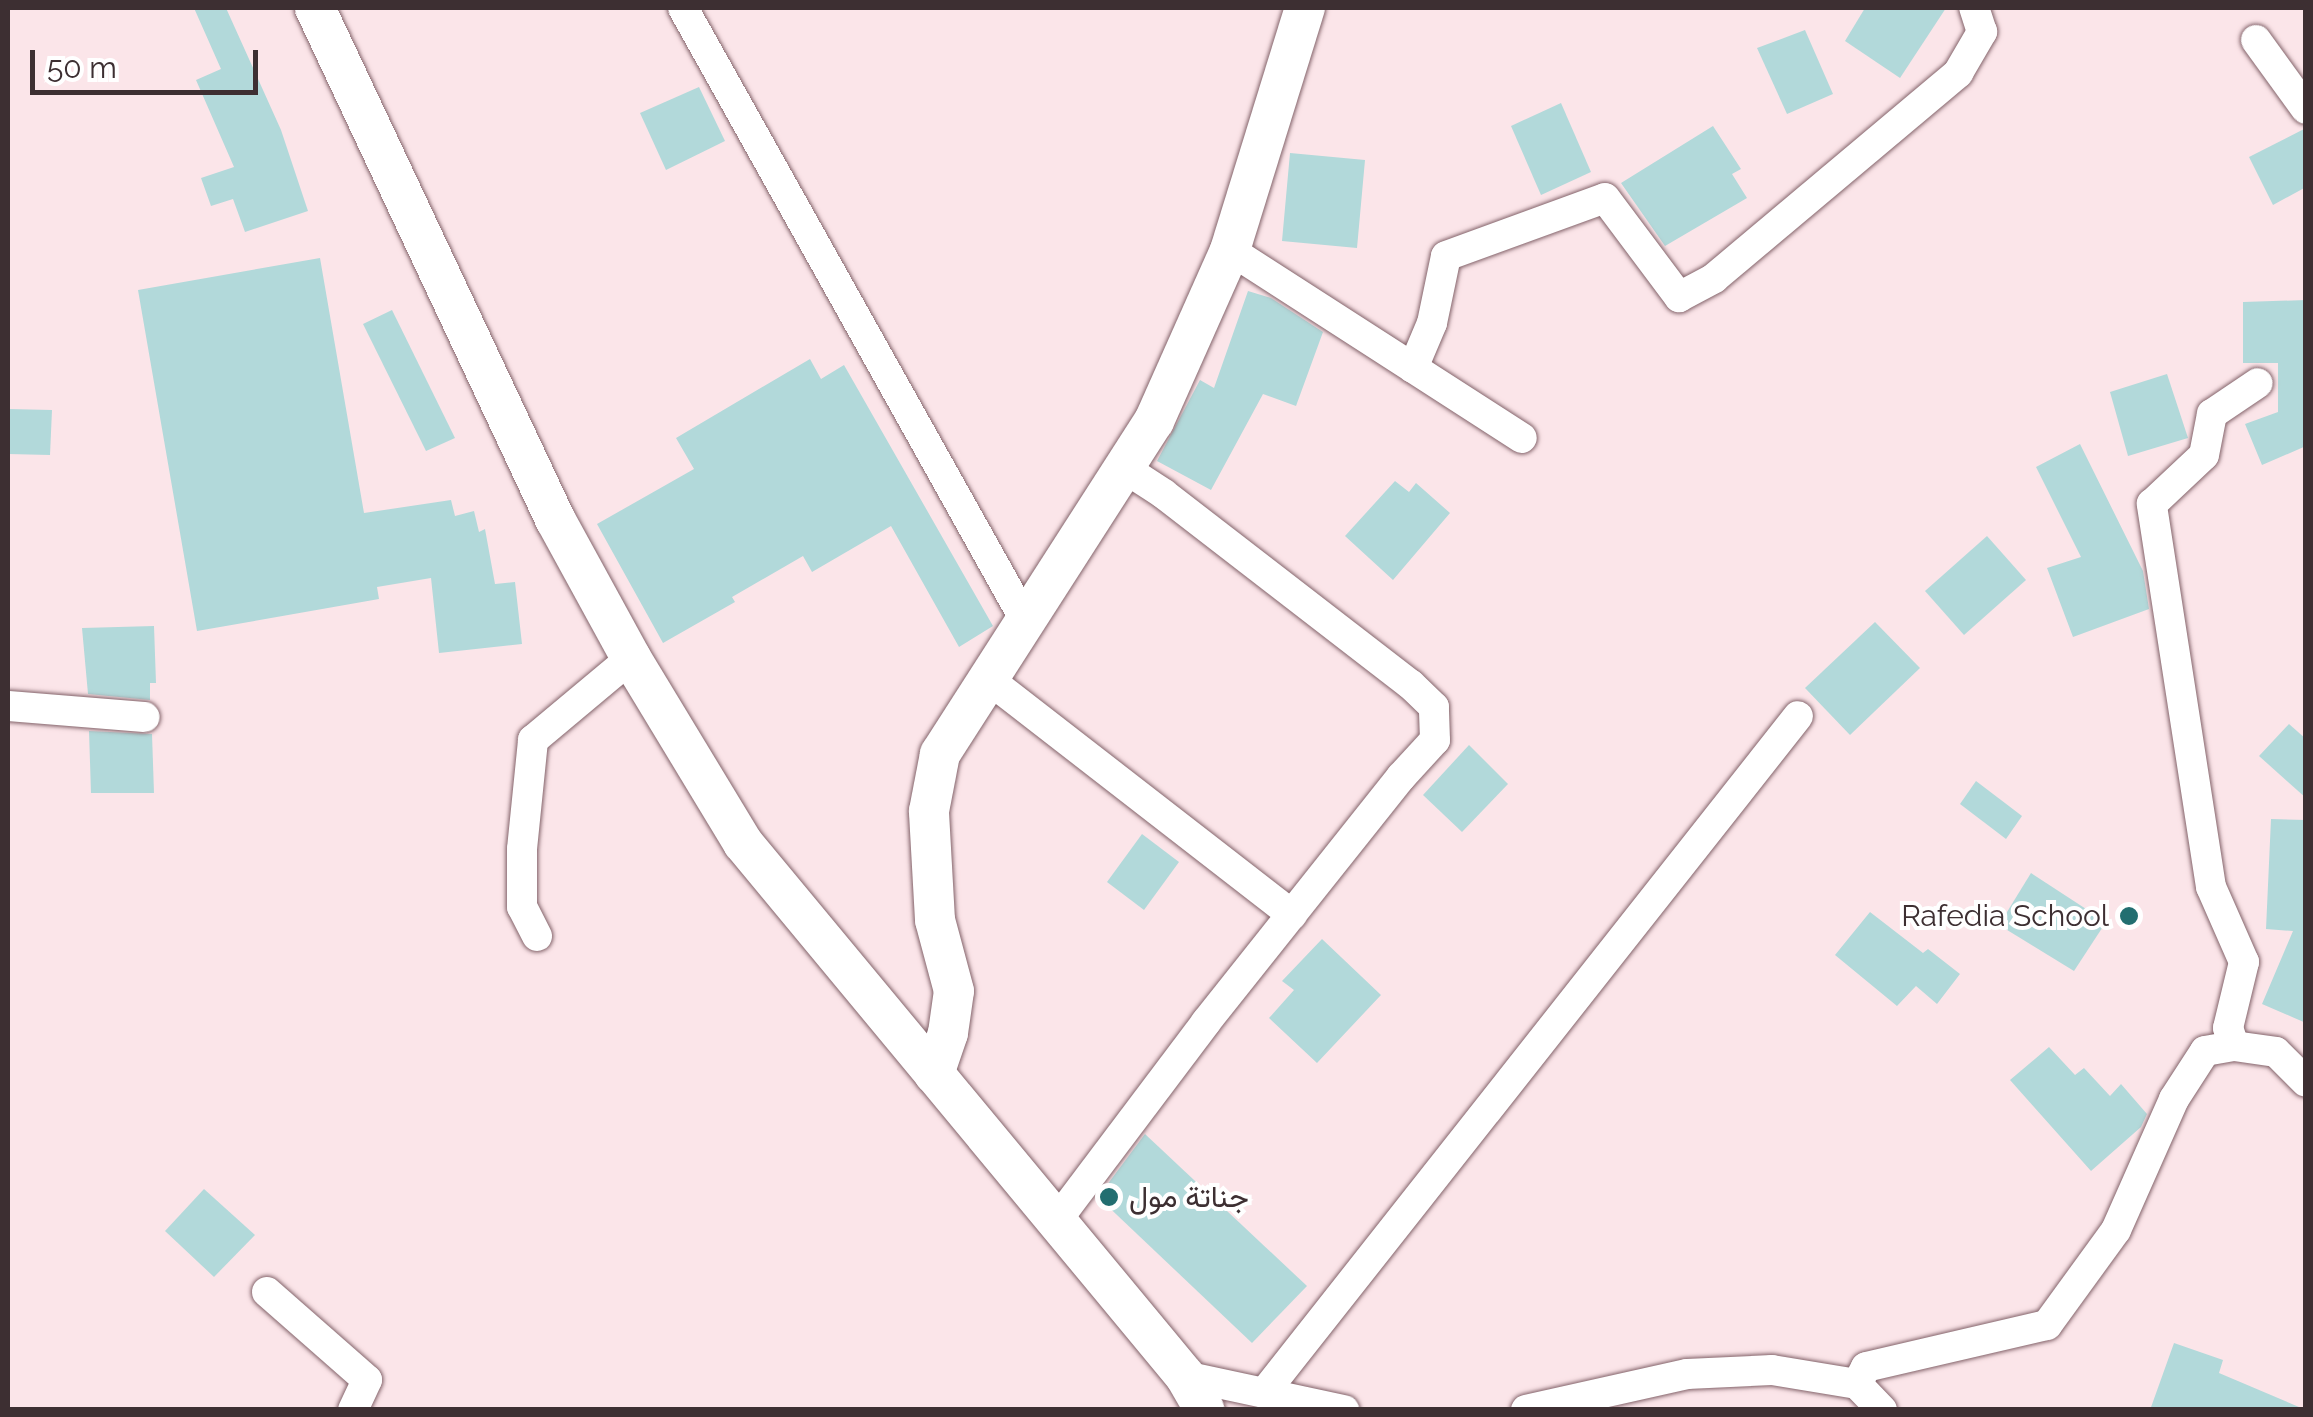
<!DOCTYPE html>
<meta charset="utf-8">
<style>
body{margin:0}
#map{position:relative;width:2313px;height:1417px;overflow:hidden;background:#fbe5e9;font-family:Raleway,Vazirmatn,sans-serif}
div>[style]{position:absolute}
.building>*{inset:0;background:#b2d9da}
.roads{filter:drop-shadow(0 0 2px #83636a) drop-shadow(0 0 2px #83636a)}
.minor>*{height:30px;margin:-15px;padding:0 15px;transform-origin:15px;border-radius:15px;background:#fff}
.tertiary>*{height:40px;margin:-20px;padding:0 20px;transform-origin:20px;border-radius:20px;background:#fff}
.dots>*{width:28px;height:28px;translate:-50% -50%;box-sizing:border-box;border:5px solid #fff;border-radius:50%}
span{translate:-50% -50%;white-space:nowrap;text-align:center;line-height:1.15;-webkit-text-stroke:8px #fff;paint-order:stroke}
.poi-label{font-size:30px;color:#3d2f32}
.right{translate:-100% -50%;text-align:right}
.left{translate:0 -50%;text-align:left}
.frame{position:absolute;inset:0;border:10px solid #3d2f32;pointer-events:none}
.scale{position:absolute;left:30px;top:50px;width:228px;height:45px;box-sizing:border-box;border:5px solid #3d2f32;border-top:0;padding-left:12px;font-size:30px;line-height:35px;white-space:nowrap;color:#3d2f32;-webkit-text-stroke:8px #fff;paint-order:stroke}
</style>
<div id="map">
<div class="building">
<div style="clip-path:polygon(194px 8px,226px 8px,281px 130px,308px 211px,245px 232px,233px 199px,211px 206px,201px 178px,234px 167px,196px 80px,221px 69px)"></div>
<div style="clip-path:polygon(1865px 8px,1946px 8px,1900px 78px,1845px 41px)"></div>
<div style="clip-path:polygon(1805px 30px,1833px 94px,1787px 114px,1757px 48px)"></div>
<div style="clip-path:polygon(699px 87px,725px 141px,666px 170px,640px 113px)"></div>
<div style="clip-path:polygon(1561px 103px,1591px 172px,1541px 195px,1511px 126px)"></div>
<div style="clip-path:polygon(1713px 126px,1741px 169px,1732px 174px,1747px 198px,1665px 246px,1621px 183px)"></div>
<div style="clip-path:polygon(2306px 128px,2306px 187px,2273px 205px,2249px 157px)"></div>
<div style="clip-path:polygon(1290px 153px,1365px 160px,1357px 248px,1282px 241px)"></div>
<div style="clip-path:polygon(320px 258px,364px 513px,451px 500px,455px 516px,474px 511px,479px 532px,485px 529px,495px 584px,515px 582px,522px 644px,439px 653px,431px 578px,377px 587px,379px 599px,197px 631px,138px 290px)"></div>
<div style="clip-path:polygon(1248px 291px,1271px 298px,1323px 332px,1296px 406px,1263px 394px,1211px 490px,1157px 461px,1200px 380px,1214px 388px)"></div>
<div style="clip-path:polygon(2306px 300px,2306px 446px,2262px 465px,2245px 424px,2278px 412px,2278px 363px,2243px 363px,2243px 302px)"></div>
<div style="clip-path:polygon(392px 310px,455px 438px,426px 451px,363px 324px)"></div>
<div style="clip-path:polygon(810px 359px,821px 379px,844px 365px,993px 626px,959px 647px,891px 526px,812px 572px,803px 556px,732px 597px,735px 602px,663px 643px,597px 524px,694px 469px,676px 438px)"></div>
<div style="clip-path:polygon(2167px 374px,2188px 438px,2128px 456px,2110px 392px)"></div>
<div style="clip-path:polygon(8px 409px,52px 410px,50px 455px,8px 454px)"></div>
<div style="clip-path:polygon(2080px 444px,2143px 571px,2149px 609px,2073px 637px,2047px 568px,2081px 557px,2036px 467px)"></div>
<div style="clip-path:polygon(1395px 481px,1409px 492px,1416px 483px,1450px 513px,1393px 580px,1345px 536px)"></div>
<div style="clip-path:polygon(1987px 536px,2026px 580px,1964px 635px,1925px 591px)"></div>
<div style="clip-path:polygon(1875px 622px,1920px 668px,1850px 735px,1805px 688px)"></div>
<div style="clip-path:polygon(154px 626px,156px 683px,150px 683px,150px 700px,88px 694px,82px 628px)"></div>
<div style="clip-path:polygon(2289px 724px,2306px 739px,2306px 798px,2259px 756px)"></div>
<div style="clip-path:polygon(89px 731px,152px 734px,154px 793px,91px 793px)"></div>
<div style="clip-path:polygon(1469px 745px,1508px 784px,1462px 832px,1423px 795px)"></div>
<div style="clip-path:polygon(1976px 781px,2022px 816px,2006px 839px,1960px 804px)"></div>
<div style="clip-path:polygon(2271px 819px,2306px 820px,2306px 1023px,2262px 1004px,2293px 931px,2266px 929px)"></div>
<div style="clip-path:polygon(1142px 834px,1179px 862px,1144px 910px,1107px 882px)"></div>
<div style="clip-path:polygon(2031px 873px,2106px 922px,2074px 971px,1999px 925px)"></div>
<div style="clip-path:polygon(1870px 912px,1923px 953px,1928px 949px,1960px 974px,1937px 1004px,1916px 986px,1897px 1006px,1835px 955px)"></div>
<div style="clip-path:polygon(1322px 939px,1381px 995px,1317px 1063px,1269px 1018px,1294px 990px,1282px 981px)"></div>
<div style="clip-path:polygon(2049px 1047px,2075px 1075px,2084px 1068px,2110px 1096px,2121px 1084px,2147px 1114px,2141px 1127px,2091px 1171px,2010px 1080px)"></div>
<div style="clip-path:polygon(1145px 1134px,1307px 1286px,1252px 1343px,1098px 1197px)"></div>
<div style="clip-path:polygon(204px 1189px,255px 1235px,214px 1277px,165px 1231px)"></div>
<div style="clip-path:polygon(2174px 1343px,2223px 1360px,2219px 1373px,2306px 1410px,2150px 1410px)"></div>
</div>
<div class="roads">
<div class="minor">
<div style="left:683px;top:8px;width:701px;rotate:60.8deg"></div>
<div style="left:2256px;top:40px;width:85px;rotate:54.1deg"></div>
<div style="left:1230px;top:250px;width:347px;rotate:32.8deg"></div>
<div style="left:1413px;top:368px;width:49px;rotate:-67.1deg"></div>
<div style="left:1432px;top:323px;width:68px;rotate:-78.2deg"></div>
<div style="left:1446px;top:256px;width:169px;rotate:-20deg"></div>
<div style="left:1605px;top:198px;width:124px;rotate:53.2deg"></div>
<div style="left:1679px;top:297px;width:40px;rotate:-28deg"></div>
<div style="left:1714px;top:278px;width:319px;rotate:-40deg"></div>
<div style="left:1958px;top:73px;width:48px;rotate:-59.7deg"></div>
<div style="left:1982px;top:32px;width:25px;rotate:-108deg"></div>
<div style="left:987px;top:678px;width:386px;rotate:37.8deg"></div>
<div style="left:8px;top:706px;width:137px;rotate:4.6deg"></div>
<div style="left:537px;top:936px;width:33px;rotate:-117deg"></div>
<div style="left:522px;top:907px;width:58px;rotate:-90deg"></div>
<div style="left:522px;top:849px;width:110px;rotate:-84.2deg"></div>
<div style="left:533px;top:740px;width:128px;rotate:-39.9deg"></div>
<div style="left:2234px;top:1046px;width:19px;rotate:-108deg"></div>
<div style="left:2228px;top:1028px;width:68px;rotate:-76.4deg"></div>
<div style="left:2244px;top:962px;width:82px;rotate:-113.7deg"></div>
<div style="left:2211px;top:887px;width:388px;rotate:-98.8deg"></div>
<div style="left:2152px;top:504px;width:71px;rotate:-43.3deg"></div>
<div style="left:2204px;top:455px;width:42px;rotate:-79deg"></div>
<div style="left:2212px;top:414px;width:55px;rotate:-34deg"></div>
<div style="left:1057px;top:1220px;width:248px;rotate:-53deg"></div>
<div style="left:1206px;top:1022px;width:313px;rotate:-51.5deg"></div>
<div style="left:1401px;top:777px;width:50px;rotate:-47.4deg"></div>
<div style="left:1435px;top:740px;width:33px;rotate:-92deg"></div>
<div style="left:1434px;top:707px;width:32px;rotate:-136deg"></div>
<div style="left:1411px;top:685px;width:312px;rotate:-142.3deg"></div>
<div style="left:1164px;top:494px;width:48px;rotate:-147deg"></div>
<div style="left:267px;top:1292px;width:133px;rotate:41.3deg"></div>
<div style="left:367px;top:1380px;width:33px;rotate:115deg"></div>
<div style="left:1185px;top:1376px;width:163px;rotate:12.1deg"></div>
<div style="left:1857px;top:1384px;width:19px;rotate:-62deg"></div>
<div style="left:1866px;top:1367px;width:186px;rotate:-13.1deg"></div>
<div style="left:2047px;top:1325px;width:117px;rotate:-54deg"></div>
<div style="left:2116px;top:1230px;width:143px;rotate:-66.1deg"></div>
<div style="left:2174px;top:1099px;width:57px;rotate:-57.1deg"></div>
<div style="left:2205px;top:1051px;width:29px;rotate:-10deg"></div>
<div style="left:2234px;top:1046px;width:42px;rotate:8.1deg"></div>
<div style="left:2276px;top:1052px;width:42px;rotate:45deg"></div>
<div style="left:1264px;top:1393px;width:862px;rotate:-51.73deg"></div>
<div style="left:1526px;top:1410px;width:165px;rotate:-12.6deg"></div>
<div style="left:1687px;top:1374px;width:85px;rotate:-2.7deg"></div>
<div style="left:1772px;top:1370px;width:86px;rotate:9.4deg"></div>
<div style="left:1857px;top:1384px;width:36px;rotate:46deg"></div>
</div>
<div class="tertiary">
<div style="left:315px;top:8px;width:565px;rotate:64.84deg"></div>
<div style="left:555px;top:519px;width:158px;rotate:61.3deg"></div>
<div style="left:631px;top:658px;width:216px;rotate:58.8deg"></div>
<div style="left:743px;top:843px;width:692px;rotate:50.33deg"></div>
<div style="left:1185px;top:1376px;width:39px;rotate:60deg"></div>
<div style="left:934px;top:1074px;width:43px;rotate:-71.1deg"></div>
<div style="left:948px;top:1033px;width:42px;rotate:-81.9deg"></div>
<div style="left:954px;top:991px;width:73px;rotate:-105deg"></div>
<div style="left:935px;top:920px;width:109px;rotate:-93.2deg"></div>
<div style="left:929px;top:811px;width:58px;rotate:-79.1deg"></div>
<div style="left:940px;top:754px;width:396px;rotate:-57.3deg"></div>
<div style="left:1154px;top:421px;width:187px;rotate:-66deg"></div>
<div style="left:1230px;top:250px;width:253px;rotate:-72.8deg"></div>
</div>
</div>
<div class="dots">
<div style="left:2129px;top:916px;background:#226e70"></div>
<div style="left:1109px;top:1197px;background:#226e70"></div>
</div>
<div class="poi-label">
<span class="right" style="left:2109px;top:916px">Rafedia School</span>
<span class="left" style="left:1129px;top:1197px">جناتة مول</span>
</div>
<div class="frame"></div>
<div class="scale">50 m</div>
</div>
